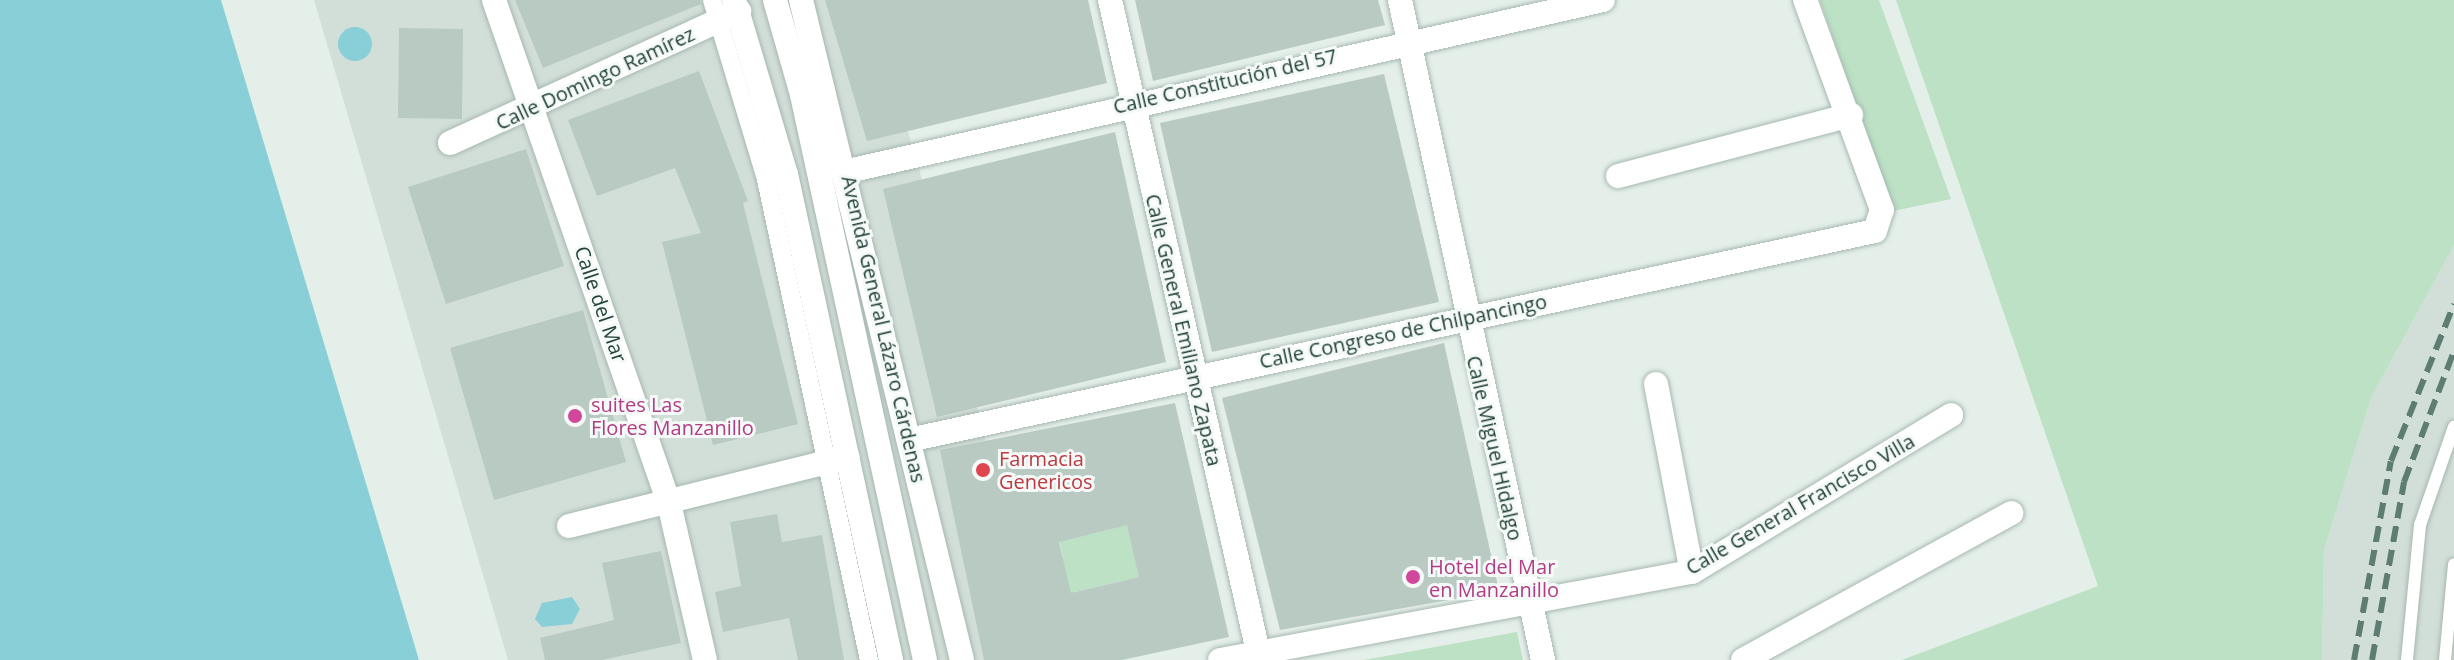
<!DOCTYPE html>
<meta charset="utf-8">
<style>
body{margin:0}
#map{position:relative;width:2454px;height:660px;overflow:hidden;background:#e4efe9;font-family:"Open Sans",sans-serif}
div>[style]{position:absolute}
.built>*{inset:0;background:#d2dfd8}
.green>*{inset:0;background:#bce1c4}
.water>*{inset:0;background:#89cfd7}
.round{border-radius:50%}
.building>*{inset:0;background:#b9cac2}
.roads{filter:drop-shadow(0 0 2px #a6b8b0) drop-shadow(0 0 2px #a6b8b0)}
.service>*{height:12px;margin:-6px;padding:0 6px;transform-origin:6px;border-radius:6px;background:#fff}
.pedestrian>*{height:18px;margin:-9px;padding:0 9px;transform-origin:9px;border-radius:9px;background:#fff}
.minor>*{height:24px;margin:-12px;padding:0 12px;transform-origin:12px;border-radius:12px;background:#fff}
.tertiary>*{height:24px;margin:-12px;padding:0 12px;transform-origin:12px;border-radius:12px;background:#fff}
.secondary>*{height:24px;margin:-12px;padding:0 12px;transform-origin:12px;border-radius:12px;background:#fff}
.rail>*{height:6px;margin-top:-3px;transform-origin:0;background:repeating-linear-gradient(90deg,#5d7d73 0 16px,transparent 0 24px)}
.dots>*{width:22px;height:22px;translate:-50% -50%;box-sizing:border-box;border:4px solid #f5faf8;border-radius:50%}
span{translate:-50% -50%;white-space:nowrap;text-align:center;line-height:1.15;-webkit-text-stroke:6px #f5faf8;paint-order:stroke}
.street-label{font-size:20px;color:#224238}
.hotel-label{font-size:20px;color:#b23c85}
.left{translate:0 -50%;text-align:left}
.health-label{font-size:20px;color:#be3a42}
</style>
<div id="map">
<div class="built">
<div style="clip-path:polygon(314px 0,869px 0,930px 206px,1037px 660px,508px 660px)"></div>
<div style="clip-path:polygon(2454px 245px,2454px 660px,2322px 660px,2324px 550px,2371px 398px)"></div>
</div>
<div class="green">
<div style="clip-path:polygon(1820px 0,1879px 0,1951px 199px,1893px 211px)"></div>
<div style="clip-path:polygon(1896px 0,2454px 0,2454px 245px,2371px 398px,2324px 550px,2322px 660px,1902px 660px,2098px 586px)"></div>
<div style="clip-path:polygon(1133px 507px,1139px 577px,1075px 592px,1077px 600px,1040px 563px,1063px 557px,1055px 524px,1086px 535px,1107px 530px,1103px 513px)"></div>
<div style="clip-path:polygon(1517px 632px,1523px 660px,1364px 660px)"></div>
</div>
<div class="water">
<div style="clip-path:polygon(0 0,221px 0,419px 660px,0 660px)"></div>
<div class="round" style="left:338px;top:27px;width:34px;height:34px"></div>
<div style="clip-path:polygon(572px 597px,580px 609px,572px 624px,542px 627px,535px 619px,542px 603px)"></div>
</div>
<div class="building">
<div style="clip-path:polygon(515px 0,700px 0,701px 4px,543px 68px)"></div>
<div style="clip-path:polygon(825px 0,1088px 0,1107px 83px,867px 141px)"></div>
<div style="clip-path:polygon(1135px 0,1378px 0,1385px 25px,1153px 81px)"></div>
<div style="clip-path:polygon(399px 28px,463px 29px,462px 119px,398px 118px)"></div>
<div style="clip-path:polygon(699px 71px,748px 201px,743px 203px,798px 424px,713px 445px,662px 242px,701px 233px,675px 168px,597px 196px,568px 120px)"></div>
<div style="clip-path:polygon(1384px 74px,1439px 302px,1212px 352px,1160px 123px)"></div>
<div style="clip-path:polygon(1115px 132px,1166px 362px,937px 417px,883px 189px)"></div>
<div style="clip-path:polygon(526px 149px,564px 266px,446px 304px,408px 187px)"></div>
<div style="clip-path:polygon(583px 310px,626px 462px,494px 500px,450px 348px)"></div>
<div style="clip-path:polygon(1444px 343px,1499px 591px,1280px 630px,1222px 398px)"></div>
<div style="clip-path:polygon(evenodd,1175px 403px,1229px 637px,1122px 660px,984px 660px,940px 450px,1175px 403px,1127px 525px,1139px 577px,1071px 593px,1059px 542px,1127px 525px)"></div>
<div style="clip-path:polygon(777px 514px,782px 542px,822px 535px,844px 660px,798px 660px,789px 618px,723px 632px,715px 592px,741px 586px,730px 522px)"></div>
<div style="clip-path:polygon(661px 551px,681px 643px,602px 660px,545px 660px,540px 638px,614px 620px,602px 563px)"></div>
</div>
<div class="roads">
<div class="service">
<div style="left:2407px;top:660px;width:136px;rotate:-84.5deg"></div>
<div style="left:2420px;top:525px;width:104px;rotate:-70.9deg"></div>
<div style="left:2445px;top:660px;width:96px;rotate:-84.6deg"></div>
</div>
<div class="pedestrian">
<div style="left:712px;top:0;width:183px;rotate:73.2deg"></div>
<div style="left:765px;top:175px;width:496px;rotate:77.9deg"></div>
</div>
<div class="minor">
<div style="left:494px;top:0;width:533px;rotate:70.82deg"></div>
<div style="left:669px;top:503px;width:161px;rotate:77.1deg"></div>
<div style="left:1110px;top:0;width:677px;rotate:77.2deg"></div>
<div style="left:1400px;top:0;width:675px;rotate:77.77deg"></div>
<div style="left:450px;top:143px;width:318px;rotate:-24.5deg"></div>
<div style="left:848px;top:171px;width:774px;rotate:-12.76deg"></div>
<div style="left:1618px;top:176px;width:241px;rotate:-14.7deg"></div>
<div style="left:1656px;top:384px;width:191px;rotate:79.2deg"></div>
<div style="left:909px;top:440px;width:988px;rotate:-12.21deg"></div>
<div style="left:1875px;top:231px;width:22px;rotate:-72deg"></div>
<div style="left:1882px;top:210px;width:224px;rotate:-110.1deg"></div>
<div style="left:569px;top:526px;width:287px;rotate:-13.9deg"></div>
<div style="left:1220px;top:660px;width:480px;rotate:-10.6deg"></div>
<div style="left:1692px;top:572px;width:303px;rotate:-31.2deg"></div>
<div style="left:1743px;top:660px;width:306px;rotate:-28.7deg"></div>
</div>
<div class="tertiary">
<div style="left:734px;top:0;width:182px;rotate:73.4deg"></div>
<div style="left:786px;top:174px;width:497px;rotate:77.8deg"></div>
<div style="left:801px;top:0;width:679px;rotate:76.29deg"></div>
</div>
<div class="secondary">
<div style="left:775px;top:0;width:99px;rotate:74.1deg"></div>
<div style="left:802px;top:95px;width:578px;rotate:77.72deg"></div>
</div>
</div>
<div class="rail">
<div style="left:2354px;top:660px;width:202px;rotate:-79.5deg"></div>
<div style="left:2391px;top:461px;width:169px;rotate:-68.1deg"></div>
<div style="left:2372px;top:660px;width:181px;rotate:-79.8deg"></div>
<div style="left:2404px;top:482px;width:140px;rotate:-69.1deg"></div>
</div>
<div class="dots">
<div style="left:575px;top:416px;background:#d1479c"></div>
<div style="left:983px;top:470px;background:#e0444e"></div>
<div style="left:1413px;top:577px;background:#d1479c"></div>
</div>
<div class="street-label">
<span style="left:595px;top:78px;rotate:-25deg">Calle Domingo Ramírez</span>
<span style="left:1225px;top:81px;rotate:-13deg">Calle Constitución del 57</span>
<span style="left:601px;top:304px;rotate:71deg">Calle del Mar</span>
<span style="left:884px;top:329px;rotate:77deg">Avenida General Lázaro Cárdenas</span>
<span style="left:1184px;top:330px;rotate:77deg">Calle General Emiliano Zapata</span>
<span style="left:1403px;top:331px;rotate:-12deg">Calle Congreso de Chilpancingo</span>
<span style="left:1495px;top:448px;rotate:77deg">Calle Miguel Hidalgo</span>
<span style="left:1800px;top:504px;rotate:-30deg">Calle General Francisco Villa</span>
</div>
<div class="hotel-label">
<span class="left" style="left:591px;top:416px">suites Las<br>Flores Manzanillo</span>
<span class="left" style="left:1429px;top:578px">Hotel del Mar<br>en Manzanillo</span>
</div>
<div class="health-label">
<span class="left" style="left:999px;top:470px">Farmacia<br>Genericos</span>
</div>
</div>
